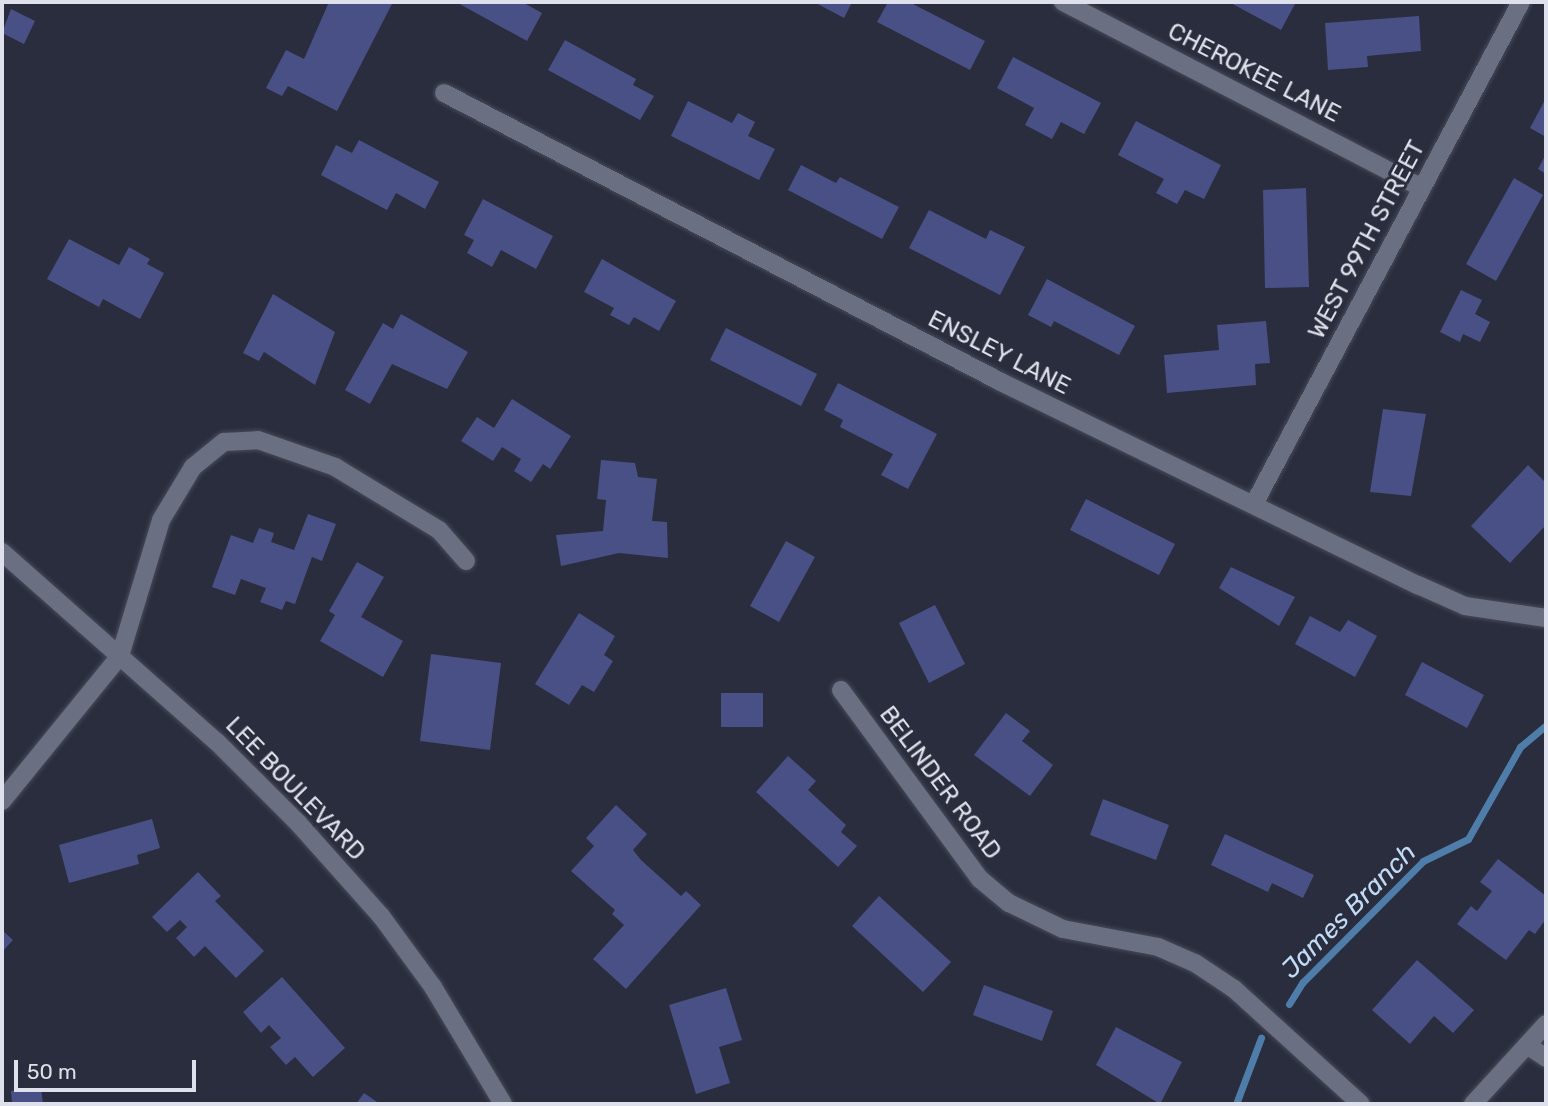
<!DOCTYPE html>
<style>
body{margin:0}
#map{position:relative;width:1548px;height:1106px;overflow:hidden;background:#2a2d3d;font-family:Rubik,sans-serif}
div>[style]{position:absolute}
.stream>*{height:7px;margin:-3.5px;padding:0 3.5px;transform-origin:3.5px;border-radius:3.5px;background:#4f7daa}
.building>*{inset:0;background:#485085}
.roads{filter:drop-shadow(0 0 2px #474a58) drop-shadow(0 0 2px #474a58)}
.minor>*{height:18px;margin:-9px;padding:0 9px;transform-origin:9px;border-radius:9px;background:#6b6f82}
span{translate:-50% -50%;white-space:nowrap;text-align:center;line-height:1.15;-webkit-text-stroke:6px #2a2d3d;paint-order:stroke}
.street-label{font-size:24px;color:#dee0eb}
.water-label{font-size:26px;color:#c1dbf6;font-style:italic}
.frame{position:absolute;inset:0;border:4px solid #dee0eb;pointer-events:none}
.scale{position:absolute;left:14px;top:1060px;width:182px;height:32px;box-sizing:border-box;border:4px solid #dee0eb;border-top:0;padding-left:9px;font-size:21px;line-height:24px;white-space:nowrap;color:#dee0eb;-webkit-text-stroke:5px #2a2d3d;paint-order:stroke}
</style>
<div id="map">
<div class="stream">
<div style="left:1289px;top:1004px;width:26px;rotate:-58deg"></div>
<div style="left:1303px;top:982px;width:170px;rotate:-45.2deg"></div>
<div style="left:1423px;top:861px;width:50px;rotate:-26.1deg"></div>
<div style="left:1468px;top:839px;width:106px;rotate:-60.5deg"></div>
<div style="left:1520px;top:747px;width:34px;rotate:-40deg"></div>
<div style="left:1236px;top:1104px;width:71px;rotate:-69.3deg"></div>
</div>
<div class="building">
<div style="clip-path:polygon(329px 2px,393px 2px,337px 111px,288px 86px,282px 96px,266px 88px,286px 50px,304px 59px)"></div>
<div style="clip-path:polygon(456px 2px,522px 2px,542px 13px,527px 41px)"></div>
<div style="clip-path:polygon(814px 2px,852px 2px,844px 18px)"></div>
<div style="clip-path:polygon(888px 2px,909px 2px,985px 41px,970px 70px,877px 22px)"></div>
<div style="clip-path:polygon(1229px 2px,1296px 2px,1281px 30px)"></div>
<div style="clip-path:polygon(11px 9px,35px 21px,24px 44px,2px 33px)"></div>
<div style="clip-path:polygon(1419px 16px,1421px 51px,1367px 56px,1368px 67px,1328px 70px,1325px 23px)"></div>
<div style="clip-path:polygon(565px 40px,636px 79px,633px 85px,654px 96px,640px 120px,548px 70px)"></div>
<div style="clip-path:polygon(1013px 57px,1101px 103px,1084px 134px,1061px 122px,1052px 139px,1025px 125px,1034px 108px,997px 88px)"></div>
<div style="clip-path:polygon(1546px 98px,1546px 137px,1530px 128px)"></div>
<div style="clip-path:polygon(688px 101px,732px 123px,738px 113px,755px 122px,748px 136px,775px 149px,759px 180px,671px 136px)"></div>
<div style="clip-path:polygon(1136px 121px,1221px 165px,1204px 199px,1185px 190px,1177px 204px,1156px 193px,1164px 179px,1118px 155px)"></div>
<div style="clip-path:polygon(359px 140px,439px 182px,425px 209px,396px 193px,387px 210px,321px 175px,336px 145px,352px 153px)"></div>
<div style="clip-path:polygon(1546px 154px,1546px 174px,1538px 169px)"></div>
<div style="clip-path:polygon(801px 165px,836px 183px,840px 177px,899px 207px,882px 239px,788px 190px)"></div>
<div style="clip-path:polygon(1514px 178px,1543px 195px,1496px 281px,1466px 264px)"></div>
<div style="clip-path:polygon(1306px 188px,1309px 287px,1265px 288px,1263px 190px)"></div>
<div style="clip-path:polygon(483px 199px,553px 236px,536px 269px,501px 250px,492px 267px,467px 253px,474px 240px,464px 235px)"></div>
<div style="clip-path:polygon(929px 210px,986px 239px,990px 230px,1025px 247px,1000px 295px,909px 248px)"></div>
<div style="clip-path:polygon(69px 239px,119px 265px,129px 247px,150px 259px,147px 264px,164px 273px,140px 319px,103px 299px,99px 307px,47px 279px)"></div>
<div style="clip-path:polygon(602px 259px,676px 301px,659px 331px,634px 317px,629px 325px,610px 315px,614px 308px,584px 292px)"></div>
<div style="clip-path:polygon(1047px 279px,1135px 326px,1119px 355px,1054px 321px,1051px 327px,1028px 315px)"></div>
<div style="clip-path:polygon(1461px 290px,1482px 300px,1475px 314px,1490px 322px,1480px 342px,1463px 334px,1460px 342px,1440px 332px)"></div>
<div style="clip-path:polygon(273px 294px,335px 332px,315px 385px,264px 352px,259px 361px,243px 353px)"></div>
<div style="clip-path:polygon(401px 314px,468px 352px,447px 389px,392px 364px,370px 404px,345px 390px,383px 323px,393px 329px)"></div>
<div style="clip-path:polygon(1266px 321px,1270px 363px,1255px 364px,1256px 385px,1167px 393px,1164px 355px,1219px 350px,1217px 325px)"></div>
<div style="clip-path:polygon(726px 328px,817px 374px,801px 406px,710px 360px)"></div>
<div style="clip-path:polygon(838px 383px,937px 434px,908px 489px,881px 475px,893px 454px,840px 427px,843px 420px,824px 410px)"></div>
<div style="clip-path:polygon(512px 399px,571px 436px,550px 469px,543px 464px,531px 482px,514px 471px,521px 459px,502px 447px,493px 461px,461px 441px,477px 417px,494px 428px)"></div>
<div style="clip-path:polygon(1383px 409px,1426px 414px,1411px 496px,1370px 492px)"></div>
<div style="clip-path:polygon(601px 460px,635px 463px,638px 477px,657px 479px,652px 521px,667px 522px,668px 558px,619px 553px,561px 566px,556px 535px,603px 531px,606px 500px,597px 499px)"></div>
<div style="clip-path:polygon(1528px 465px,1546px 483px,1546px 525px,1510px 563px,1471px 526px)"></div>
<div style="clip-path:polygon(1086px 499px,1175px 544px,1159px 575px,1070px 530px)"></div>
<div style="clip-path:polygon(308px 514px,336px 524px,322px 561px,312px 557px,295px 604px,286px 601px,282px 610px,260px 602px,266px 588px,241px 579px,235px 595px,212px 587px,231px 535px,253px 543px,259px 528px,274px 533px,271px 542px,294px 550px)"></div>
<div style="clip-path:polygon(786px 541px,815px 557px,779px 622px,750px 606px)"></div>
<div style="clip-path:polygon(357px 562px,384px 577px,361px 617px,403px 641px,383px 677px,320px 641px,335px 615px,329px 611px)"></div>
<div style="clip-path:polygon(1231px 567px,1295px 597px,1279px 626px,1219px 588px)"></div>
<div style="clip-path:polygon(935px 605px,965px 664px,929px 683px,899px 623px)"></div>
<div style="clip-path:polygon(579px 613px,615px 636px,604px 655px,613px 661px,594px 692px,582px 685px,569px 705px,535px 684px)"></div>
<div style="clip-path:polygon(1310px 616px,1340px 632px,1348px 620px,1377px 636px,1355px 677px,1295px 644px)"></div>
<div style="clip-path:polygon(431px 654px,501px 663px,490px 750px,420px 741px)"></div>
<div style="clip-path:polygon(1422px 662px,1484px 695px,1467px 728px,1405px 695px)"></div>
<div style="clip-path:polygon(721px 693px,763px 693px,763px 727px,721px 727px)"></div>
<div style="clip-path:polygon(1006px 713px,1030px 731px,1022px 741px,1053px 765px,1030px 796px,974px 755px)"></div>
<div style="clip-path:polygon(788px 756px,816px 781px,808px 790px,846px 825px,841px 832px,857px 846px,838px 867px,756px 792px)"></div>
<div style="clip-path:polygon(1103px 799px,1169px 825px,1156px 860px,1090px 835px)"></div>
<div style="clip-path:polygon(616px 805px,647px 834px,633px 850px,641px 860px,681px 896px,686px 891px,701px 905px,626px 989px,593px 959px,624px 925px,612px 914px,615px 910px,571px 871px,594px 846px,586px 838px)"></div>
<div style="clip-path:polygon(152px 819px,160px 848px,137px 855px,139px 864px,69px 883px,59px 845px)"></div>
<div style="clip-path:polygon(1225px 834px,1314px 875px,1303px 898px,1272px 883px,1268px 892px,1211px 865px)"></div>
<div style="clip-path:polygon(1498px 859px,1546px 896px,1546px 919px,1535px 934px,1529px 930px,1506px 960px,1457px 924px,1471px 906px,1477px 911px,1492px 891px,1480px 882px)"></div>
<div style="clip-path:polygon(198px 872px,221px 896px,215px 901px,264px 951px,236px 978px,205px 946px,194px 957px,176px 938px,187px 927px,180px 920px,167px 932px,152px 917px)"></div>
<div style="clip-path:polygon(879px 896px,951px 962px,923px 992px,852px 926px)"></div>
<div style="clip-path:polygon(2px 930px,13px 940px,2px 952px)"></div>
<div style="clip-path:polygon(1417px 960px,1474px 1010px,1453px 1033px,1434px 1016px,1410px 1044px,1372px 1010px)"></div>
<div style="clip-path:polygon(282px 977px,345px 1048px,313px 1077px,295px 1057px,286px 1065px,270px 1047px,281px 1038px,269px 1025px,261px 1033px,243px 1012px)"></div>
<div style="clip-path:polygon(984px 985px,1053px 1011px,1042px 1041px,973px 1015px)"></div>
<div style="clip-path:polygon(726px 988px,742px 1040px,719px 1047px,730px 1083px,696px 1094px,669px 1005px)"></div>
<div style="clip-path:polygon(1116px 1027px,1182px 1062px,1160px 1104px,1096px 1065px)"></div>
<div style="clip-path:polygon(41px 1088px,43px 1104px,12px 1104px,11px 1091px)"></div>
<div style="clip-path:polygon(364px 1093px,380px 1104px,356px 1104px)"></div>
</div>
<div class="roads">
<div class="minor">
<div style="left:1063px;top:2px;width:404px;rotate:27.4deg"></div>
<div style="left:444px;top:93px;width:628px;rotate:27.42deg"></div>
<div style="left:1001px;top:382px;width:464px;rotate:26deg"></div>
<div style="left:1418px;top:585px;width:51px;rotate:24.1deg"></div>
<div style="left:1465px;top:606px;width:82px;rotate:8.4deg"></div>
<div style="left:1255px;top:502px;width:566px;rotate:-61.99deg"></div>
<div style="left:2px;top:552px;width:287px;rotate:41.5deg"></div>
<div style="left:217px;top:742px;width:115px;rotate:45deg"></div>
<div style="left:298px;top:823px;width:125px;rotate:48.3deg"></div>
<div style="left:381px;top:916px;width:88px;rotate:53.8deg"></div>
<div style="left:433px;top:987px;width:136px;rotate:59.1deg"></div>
<div style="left:841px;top:690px;width:235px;rotate:53.7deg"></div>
<div style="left:980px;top:879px;width:38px;rotate:40deg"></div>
<div style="left:1009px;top:903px;width:60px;rotate:25.7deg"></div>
<div style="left:1063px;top:929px;width:97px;rotate:10.7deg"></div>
<div style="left:1158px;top:947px;width:40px;rotate:23.4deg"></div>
<div style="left:1195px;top:963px;width:47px;rotate:33.7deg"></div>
<div style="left:1234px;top:989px;width:171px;rotate:42.2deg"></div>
<div style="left:2px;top:801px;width:187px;rotate:-50.9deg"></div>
<div style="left:120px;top:656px;width:142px;rotate:-73.2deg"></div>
<div style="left:161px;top:520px;width:62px;rotate:-58.9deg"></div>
<div style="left:193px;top:467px;width:40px;rotate:-39deg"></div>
<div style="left:224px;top:442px;width:34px;rotate:-3deg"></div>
<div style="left:258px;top:440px;width:82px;rotate:19.3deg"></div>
<div style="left:335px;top:467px;width:122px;rotate:31.2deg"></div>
<div style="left:439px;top:530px;width:41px;rotate:48.9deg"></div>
<div style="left:1527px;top:1045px;width:23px;rotate:34deg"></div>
<div style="left:1473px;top:1104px;width:108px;rotate:-47.6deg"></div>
</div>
</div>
<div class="street-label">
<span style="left:1254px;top:73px;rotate:27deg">CHEROKEE LANE</span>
<span style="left:1367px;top:240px;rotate:-62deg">WEST 99TH STREET</span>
<span style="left:999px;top:353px;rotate:27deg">ENSLEY LANE</span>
<span style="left:940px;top:783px;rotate:53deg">BELINDER ROAD</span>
<span style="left:295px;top:789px;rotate:46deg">LEE BOULEVARD</span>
</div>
<div class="water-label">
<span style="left:1349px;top:911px;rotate:-45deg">James Branch</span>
</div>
<div class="frame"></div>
<div class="scale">50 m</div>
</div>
